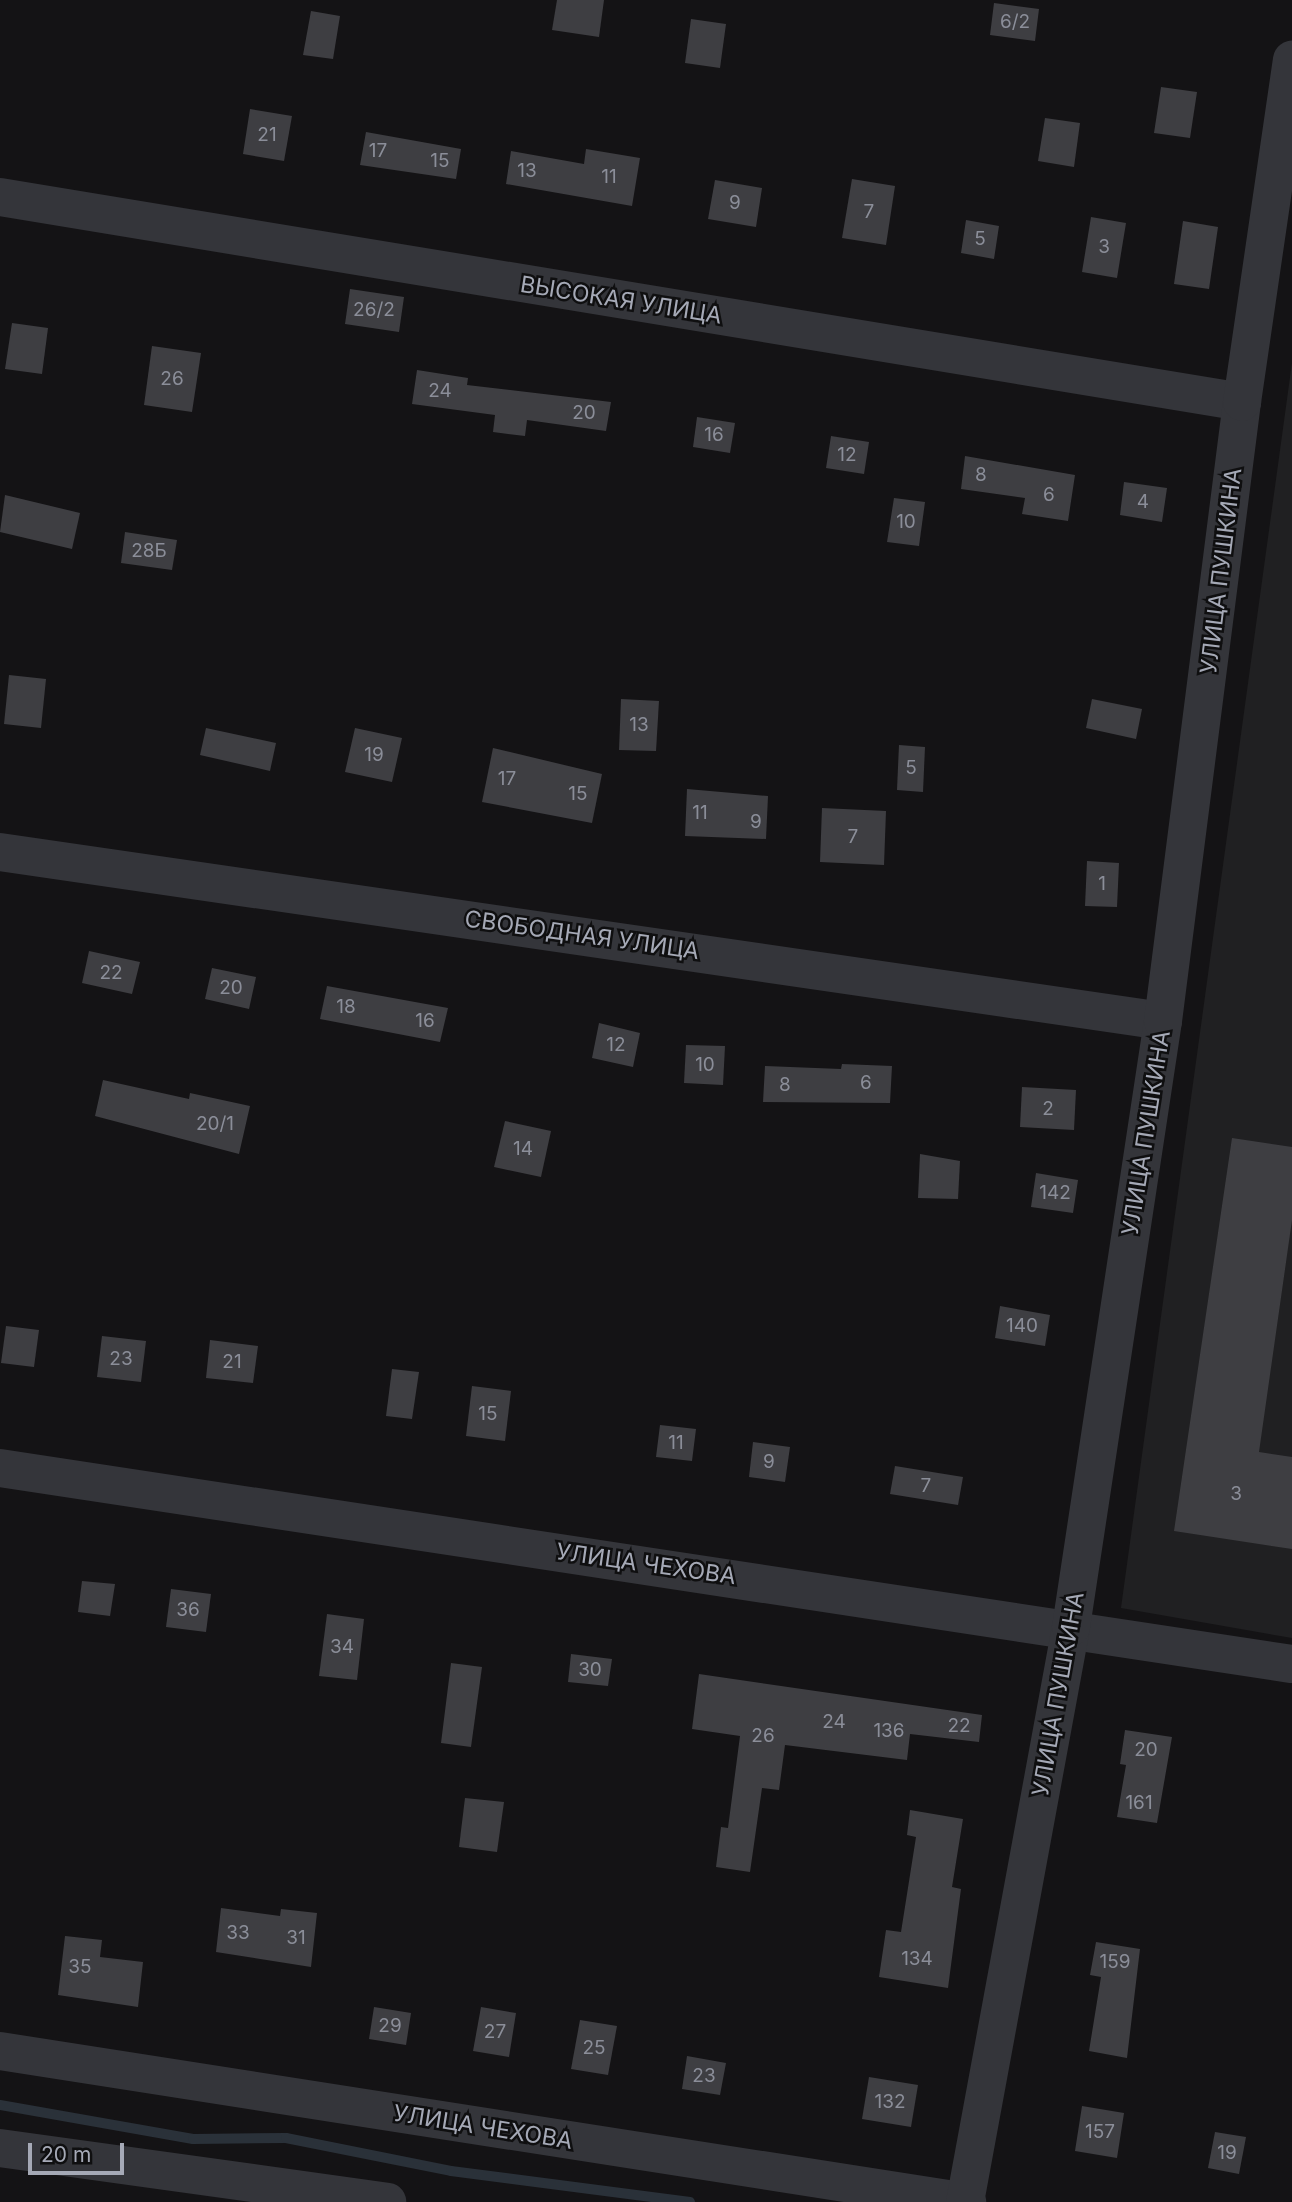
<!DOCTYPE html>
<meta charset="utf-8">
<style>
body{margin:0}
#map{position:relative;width:1292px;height:2202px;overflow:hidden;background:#141315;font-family:Inter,sans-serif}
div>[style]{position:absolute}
.built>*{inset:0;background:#202022}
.stream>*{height:10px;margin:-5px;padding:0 5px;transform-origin:5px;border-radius:5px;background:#2a3139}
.building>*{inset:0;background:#3e3e42}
.minor>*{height:38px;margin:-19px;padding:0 19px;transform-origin:19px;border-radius:19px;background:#34353a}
span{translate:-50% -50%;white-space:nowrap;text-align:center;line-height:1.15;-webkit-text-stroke:5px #0f0f10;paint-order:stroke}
.number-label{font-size:19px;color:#8b8e99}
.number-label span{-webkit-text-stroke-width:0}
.street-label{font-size:23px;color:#a5a9b6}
.scale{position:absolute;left:28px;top:2143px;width:96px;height:32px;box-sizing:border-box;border:4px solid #a5a9b6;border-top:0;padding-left:9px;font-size:21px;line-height:24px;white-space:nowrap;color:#a5a9b6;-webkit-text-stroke:5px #0f0f10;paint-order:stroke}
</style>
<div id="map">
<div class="built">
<div style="clip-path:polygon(1292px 363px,1292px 1638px,1121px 1608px)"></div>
</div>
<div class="stream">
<div style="left:0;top:2105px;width:196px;rotate:10deg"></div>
<div style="left:193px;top:2139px;width:93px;rotate:-0.6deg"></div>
<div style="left:286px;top:2138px;width:168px;rotate:11.3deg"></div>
<div style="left:451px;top:2171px;width:241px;rotate:7.4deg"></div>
</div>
<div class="building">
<div style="clip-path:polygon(557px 0,604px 0,599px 37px,552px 30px)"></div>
<div style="clip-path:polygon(994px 3px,1039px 9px,1035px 41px,990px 35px)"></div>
<div style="clip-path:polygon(311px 11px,340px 16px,333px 59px,303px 55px)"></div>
<div style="clip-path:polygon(691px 19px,726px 24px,720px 68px,685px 63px)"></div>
<div style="clip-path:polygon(1161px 87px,1197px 92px,1190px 138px,1154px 133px)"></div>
<div style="clip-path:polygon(250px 109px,292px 116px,284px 161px,243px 154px)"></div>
<div style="clip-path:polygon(1045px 118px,1080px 123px,1074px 167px,1038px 161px)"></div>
<div style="clip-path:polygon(366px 132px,461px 149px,456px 179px,360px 165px)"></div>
<div style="clip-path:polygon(586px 149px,640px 158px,632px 206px,506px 184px,511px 151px,584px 164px)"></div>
<div style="clip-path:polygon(852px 179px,895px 186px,886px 245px,842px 238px)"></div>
<div style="clip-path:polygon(715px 180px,762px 188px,756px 227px,708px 219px)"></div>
<div style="clip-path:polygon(1091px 217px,1126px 223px,1117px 278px,1082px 272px)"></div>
<div style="clip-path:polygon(966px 220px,999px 226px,994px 259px,961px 253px)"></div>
<div style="clip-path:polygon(1183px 221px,1218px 227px,1209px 289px,1174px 284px)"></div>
<div style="clip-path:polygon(350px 289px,404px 297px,399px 332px,345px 324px)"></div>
<div style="clip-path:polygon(12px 323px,48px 328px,42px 374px,5px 369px)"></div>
<div style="clip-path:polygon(152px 346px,201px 353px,192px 412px,144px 405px)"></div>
<div style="clip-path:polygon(417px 370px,468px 378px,467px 385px,611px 402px,606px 431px,527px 420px,525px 436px,493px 432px,495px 415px,412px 404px)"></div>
<div style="clip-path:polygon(697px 417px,735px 423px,730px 453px,693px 447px)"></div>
<div style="clip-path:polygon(831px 436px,869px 442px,864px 474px,826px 468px)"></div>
<div style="clip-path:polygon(965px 456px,1075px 475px,1068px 521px,1022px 514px,1025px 498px,961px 489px)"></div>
<div style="clip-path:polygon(1124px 482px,1167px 488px,1162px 522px,1120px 515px)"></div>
<div style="clip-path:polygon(5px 495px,80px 513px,72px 549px,0 532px)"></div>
<div style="clip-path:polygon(894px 498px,925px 502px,919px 546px,887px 542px)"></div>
<div style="clip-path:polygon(125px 532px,177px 540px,172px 570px,121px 563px)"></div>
<div style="clip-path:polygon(9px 675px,46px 679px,41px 728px,4px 724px)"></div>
<div style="clip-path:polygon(621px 699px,659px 701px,656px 751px,619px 750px)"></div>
<div style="clip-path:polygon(1092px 699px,1142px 709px,1136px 739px,1086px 728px)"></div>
<div style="clip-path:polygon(206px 728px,276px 743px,270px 771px,200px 755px)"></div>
<div style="clip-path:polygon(355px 728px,402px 738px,392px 782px,345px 772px)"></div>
<div style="clip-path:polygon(899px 745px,925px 747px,923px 792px,897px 790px)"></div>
<div style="clip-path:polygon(493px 748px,602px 774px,592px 823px,482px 802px)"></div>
<div style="clip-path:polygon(687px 789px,768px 796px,766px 839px,685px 836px)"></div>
<div style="clip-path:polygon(822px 808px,886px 811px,884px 865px,820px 862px)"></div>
<div style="clip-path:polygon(1087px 861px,1119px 863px,1117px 907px,1085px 906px)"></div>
<div style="clip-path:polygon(89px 951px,140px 962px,132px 994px,82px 983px)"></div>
<div style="clip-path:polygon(212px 968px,256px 977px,249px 1009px,205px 999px)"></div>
<div style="clip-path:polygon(327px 986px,448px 1008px,440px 1042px,320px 1019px)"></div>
<div style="clip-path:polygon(599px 1023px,640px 1033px,633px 1067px,592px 1058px)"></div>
<div style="clip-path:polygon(686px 1045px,725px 1046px,723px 1085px,684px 1083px)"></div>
<div style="clip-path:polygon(842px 1064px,892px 1066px,890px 1103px,763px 1102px,765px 1066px,841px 1069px)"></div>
<div style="clip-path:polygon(103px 1080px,189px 1099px,190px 1093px,250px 1106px,239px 1154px,95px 1116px)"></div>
<div style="clip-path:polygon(1022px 1087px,1076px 1090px,1074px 1130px,1020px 1127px)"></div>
<div style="clip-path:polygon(505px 1121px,551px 1131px,541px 1177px,494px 1167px)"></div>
<div style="clip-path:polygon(1232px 1138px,1292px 1147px,1292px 1220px,1259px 1452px,1292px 1457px,1292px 1549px,1174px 1531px)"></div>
<div style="clip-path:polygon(920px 1154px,960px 1161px,958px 1199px,918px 1198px)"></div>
<div style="clip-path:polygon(1036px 1173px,1078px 1180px,1073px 1213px,1031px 1207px)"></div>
<div style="clip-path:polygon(1000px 1306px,1050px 1315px,1045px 1346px,995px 1338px)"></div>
<div style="clip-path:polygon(6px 1326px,39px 1330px,34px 1367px,1px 1363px)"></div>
<div style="clip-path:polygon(102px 1336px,146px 1341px,141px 1382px,97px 1377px)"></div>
<div style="clip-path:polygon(210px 1340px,258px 1346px,253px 1383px,206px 1378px)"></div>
<div style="clip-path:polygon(392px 1369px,419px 1372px,412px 1419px,386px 1416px)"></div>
<div style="clip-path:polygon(472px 1386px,511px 1391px,505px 1441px,466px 1436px)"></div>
<div style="clip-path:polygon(660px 1425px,696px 1429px,692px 1461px,656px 1457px)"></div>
<div style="clip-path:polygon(753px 1442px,790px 1447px,785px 1482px,749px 1477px)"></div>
<div style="clip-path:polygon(895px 1466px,963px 1477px,958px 1505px,890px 1494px)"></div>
<div style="clip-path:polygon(82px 1581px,115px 1584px,110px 1616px,78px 1612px)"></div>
<div style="clip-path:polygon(171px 1589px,211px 1594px,206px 1632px,166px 1627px)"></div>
<div style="clip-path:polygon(327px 1614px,364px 1619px,357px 1680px,319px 1676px)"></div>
<div style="clip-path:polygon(571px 1654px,612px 1659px,608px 1686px,568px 1682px)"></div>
<div style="clip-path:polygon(451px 1663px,482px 1667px,471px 1747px,441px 1743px)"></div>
<div style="clip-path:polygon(699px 1674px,982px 1715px,979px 1742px,910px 1734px,907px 1760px,785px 1745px,779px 1790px,762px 1788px,750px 1872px,716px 1867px,721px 1827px,728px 1828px,740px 1736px,692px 1729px)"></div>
<div style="clip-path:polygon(1125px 1730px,1172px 1737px,1157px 1823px,1117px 1817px,1126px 1765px,1120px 1764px)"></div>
<div style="clip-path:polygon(465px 1798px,504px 1802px,497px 1852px,459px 1847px)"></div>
<div style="clip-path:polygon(910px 1810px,963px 1819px,952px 1887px,961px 1889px,948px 1988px,879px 1977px,886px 1930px,901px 1932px,916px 1837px,907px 1835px)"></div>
<div style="clip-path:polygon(221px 1908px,280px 1916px,281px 1909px,317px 1913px,311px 1967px,216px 1952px)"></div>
<div style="clip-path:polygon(65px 1936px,102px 1940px,100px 1957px,143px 1962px,138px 2007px,58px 1995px)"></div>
<div style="clip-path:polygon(1096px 1942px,1140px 1949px,1127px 2058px,1089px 2051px,1101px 1977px,1090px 1975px)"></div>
<div style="clip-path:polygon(374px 2007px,411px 2013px,406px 2045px,369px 2039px)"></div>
<div style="clip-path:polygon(481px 2007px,516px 2013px,509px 2057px,473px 2051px)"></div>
<div style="clip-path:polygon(580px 2020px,617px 2026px,608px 2075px,571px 2069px)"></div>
<div style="clip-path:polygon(687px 2056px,726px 2063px,720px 2095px,682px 2089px)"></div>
<div style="clip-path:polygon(869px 2077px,918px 2085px,911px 2127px,862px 2119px)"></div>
<div style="clip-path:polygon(1082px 2106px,1124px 2113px,1117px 2158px,1075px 2151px)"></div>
<div style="clip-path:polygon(1215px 2132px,1246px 2137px,1239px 2174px,1208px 2168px)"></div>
</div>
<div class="minor">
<div style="left:0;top:197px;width:1259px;rotate:9.37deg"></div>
<div style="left:0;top:852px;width:1175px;rotate:8.27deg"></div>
<div style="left:0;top:1468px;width:1307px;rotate:8.63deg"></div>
<div style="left:0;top:2051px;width:979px;rotate:8.88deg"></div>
<div style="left:0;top:2148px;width:391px;rotate:7.9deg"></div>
<div style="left:965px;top:2202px;width:585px;rotate:-79.55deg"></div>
<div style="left:1071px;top:1627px;width:613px;rotate:-81.37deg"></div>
<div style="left:1163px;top:1021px;width:624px;rotate:-82.73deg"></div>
<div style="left:1242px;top:402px;width:346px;rotate:-81.7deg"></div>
</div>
<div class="number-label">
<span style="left:1015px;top:22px">6/2</span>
<span style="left:267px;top:135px">21</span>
<span style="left:378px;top:151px">17</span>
<span style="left:440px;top:161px">15</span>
<span style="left:527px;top:171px">13</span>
<span style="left:609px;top:177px">11</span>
<span style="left:735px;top:203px">9</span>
<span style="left:869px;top:212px">7</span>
<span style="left:980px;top:239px">5</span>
<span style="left:1104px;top:247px">3</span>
<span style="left:374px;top:310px">26/2</span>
<span style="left:172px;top:379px">26</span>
<span style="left:440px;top:391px">24</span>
<span style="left:584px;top:413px">20</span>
<span style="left:714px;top:435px">16</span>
<span style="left:847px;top:455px">12</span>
<span style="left:981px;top:475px">8</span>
<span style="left:1049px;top:495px">6</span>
<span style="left:1143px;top:502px">4</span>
<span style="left:906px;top:522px">10</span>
<span style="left:149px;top:551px">28Б</span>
<span style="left:639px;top:725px">13</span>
<span style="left:374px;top:755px">19</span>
<span style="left:911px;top:768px">5</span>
<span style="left:507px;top:779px">17</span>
<span style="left:578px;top:794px">15</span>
<span style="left:700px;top:813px">11</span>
<span style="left:756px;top:822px">9</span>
<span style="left:853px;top:837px">7</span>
<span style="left:1102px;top:884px">1</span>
<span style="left:111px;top:973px">22</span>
<span style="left:231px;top:988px">20</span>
<span style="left:346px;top:1007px">18</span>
<span style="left:425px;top:1021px">16</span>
<span style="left:616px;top:1045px">12</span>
<span style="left:705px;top:1065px">10</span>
<span style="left:866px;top:1083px">6</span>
<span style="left:785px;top:1085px">8</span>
<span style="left:1048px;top:1109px">2</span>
<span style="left:215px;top:1124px">20/1</span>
<span style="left:523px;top:1149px">14</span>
<span style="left:1055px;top:1193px">142</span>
<span style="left:1022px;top:1326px">140</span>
<span style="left:121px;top:1359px">23</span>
<span style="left:232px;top:1362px">21</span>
<span style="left:488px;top:1414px">15</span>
<span style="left:676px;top:1443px">11</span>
<span style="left:769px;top:1462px">9</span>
<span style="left:926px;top:1486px">7</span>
<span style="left:1236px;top:1494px">3</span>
<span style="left:188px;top:1610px">36</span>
<span style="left:342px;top:1647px">34</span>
<span style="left:590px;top:1670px">30</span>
<span style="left:834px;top:1722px">24</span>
<span style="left:959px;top:1726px">22</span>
<span style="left:889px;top:1731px">136</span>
<span style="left:763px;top:1736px">26</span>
<span style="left:1146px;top:1750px">20</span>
<span style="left:1139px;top:1803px">161</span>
<span style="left:238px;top:1933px">33</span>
<span style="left:296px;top:1938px">31</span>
<span style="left:917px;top:1959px">134</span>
<span style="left:1115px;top:1962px">159</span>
<span style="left:80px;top:1967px">35</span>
<span style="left:390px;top:2026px">29</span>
<span style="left:495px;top:2032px">27</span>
<span style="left:594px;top:2048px">25</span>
<span style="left:704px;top:2076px">23</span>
<span style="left:890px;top:2102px">132</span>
<span style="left:1100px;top:2132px">157</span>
<span style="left:1227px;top:2153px">19</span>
</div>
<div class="street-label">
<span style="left:621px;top:300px;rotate:9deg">ВЫСОКАЯ УЛИЦА</span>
<span style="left:1221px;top:571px;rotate:-83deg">УЛИЦА ПУШКИНА</span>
<span style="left:582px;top:935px;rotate:8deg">СВОБОДНАЯ УЛИЦА</span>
<span style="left:1146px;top:1133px;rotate:-81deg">УЛИЦА ПУШКИНА</span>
<span style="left:646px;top:1564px;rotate:8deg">УЛИЦА ЧЕХОВА</span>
<span style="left:1058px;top:1694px;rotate:-80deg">УЛИЦА ПУШКИНА</span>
<span style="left:483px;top:2127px;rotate:9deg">УЛИЦА ЧЕХОВА</span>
</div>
<div class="scale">20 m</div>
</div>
